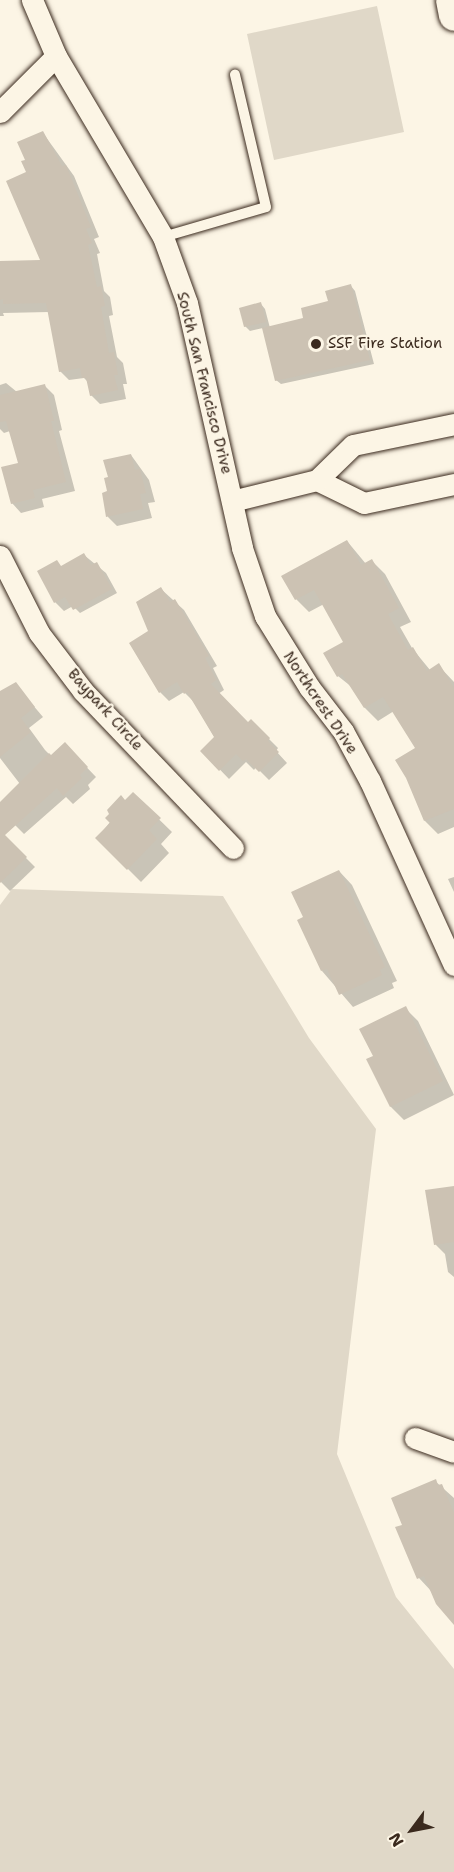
<!DOCTYPE html>
<style>
body{margin:0}
#map{position:relative;width:454px;height:1872px;overflow:hidden;background:#fcf5e5;font-family:"Shantell Sans",sans-serif}
div>[style]{position:absolute}
.green>*{inset:0;background:#e0d8c8}
.shadow>*{inset:0;background:#0003}
.building>*{inset:0;background:#ccc2b3}
.roads{filter:drop-shadow(0 0 2px #3b2a1e) drop-shadow(0 0 2px #3b2a1e)}
.service>*{height:10px;margin:-5px;padding:0 5px;transform-origin:5px;border-radius:5px;background:#fcf5e5}
.minor>*{height:21px;margin:-10.5px;padding:0 10.5px;transform-origin:10.5px;border-radius:10.5px;background:#fcf5e5}
.secondary>*{height:30px;margin:-15px;padding:0 15px;transform-origin:15px;border-radius:15px;background:#fcf5e5}
.dots>*{width:16px;height:16px;translate:-50% -50%;box-sizing:border-box;border:3px solid #fcf5e5;border-radius:50%}
span{translate:-50% -50%;white-space:nowrap;text-align:center;line-height:1.15;-webkit-text-stroke:4.5px #fcf5e5;paint-order:stroke}
.poi-label{font-size:15px;color:#3b2a1e}
.left{translate:0 -50%;text-align:left}
.street-label{font-size:15px;color:#3b2a1e}
.north{position:absolute;left:382px;top:1800px;width:60px;height:60px;-webkit-text-stroke:4px #fcf5e5;paint-order:stroke;rotate:238deg;font-size:16px;font-weight:700;line-height:24px;text-align:center;color:#3b2a1e}
.north::after{content:'';display:block;margin:auto;width:21px;height:27px;background:#3b2a1e;clip-path:polygon(50% 0,100% 100%,50% 72%,0 100%)}
</style>
<div id="map">
<div class="green">
<div style="clip-path:polygon(377px 6px,404px 132px,274px 160px,247px 34px)"></div>
<div style="clip-path:polygon(12px 889px,223px 896px,309px 1038px,376px 1129px,337px 1454px,396px 1597px,454px 1669px,454px 1872px,0 1872px,0 905px)"></div>
</div>
<div class="shadow">
<div style="clip-path:polygon(43px 133px,74px 176px,99px 237px,94px 239px,100px 253px,97px 254px,104px 291px,110px 297px,113px 315px,109px 316px,117px 357px,123px 363px,127px 384px,123px 384px,126px 399px,100px 404px,91px 395px,89px 383px,84px 378px,69px 380px,60px 371px,49px 312px,3px 313px,4px 316px,0 316px,0 263px,42px 261px,27px 161px)"></div>
<div style="clip-path:polygon(351px 286px,355px 291px,374px 364px,281px 384px,276px 380px,263px 328px,250px 331px,245px 326px,261px 304px,265px 309px,270px 328px,305px 319px)"></div>
<div style="clip-path:polygon(6px 383px,17px 392px,44px 385px,54px 395px,62px 430px,59px 431px,75px 491px,42px 499px,44px 507px,21px 513px,12px 503px,19px 464px,10px 431px,4px 433px,0 429px,0 385px)"></div>
<div style="clip-path:polygon(131px 455px,149px 480px,155px 502px,148px 503px,152px 518px,117px 526px,108px 517px,109px 478px)"></div>
<div style="clip-path:polygon(347px 541px,366px 564px,372px 561px,385px 574px,411px 622px,400px 627px,412px 648px,430px 670px,438px 665px,454px 682px,454px 827px,438px 834px,425px 821px,417px 748px,394px 711px,378px 721px,365px 708px,353px 688px,338px 676px,345px 643px,324px 604px,309px 612px,296px 599px)"></div>
<div style="clip-path:polygon(84px 555px,106px 573px,117px 593px,80px 613px,73px 606px,64px 611px,55px 602px,62px 567px)"></div>
<div style="clip-path:polygon(161px 589px,184px 610px,217px 666px,213px 668px,224px 690px,218px 694px,248px 724px,251px 721px,278px 748px,276px 751px,287px 763px,269px 780px,256px 767px,254px 770px,246px 762px,229px 779px,202px 751px,215px 738px,195px 703px,184px 692px,169px 701px,160px 692px,150px 631px)"></div>
<div style="clip-path:polygon(15px 684px,43px 717px,29px 728px,45px 750px,52px 757px,74px 754px,96px 777px,88px 785px,90px 789px,73px 804px,66px 797px,24px 834px,0 810px,0 804px,20px 784px,0 758px,0 692px)"></div>
<div style="clip-path:polygon(133px 794px,172px 832px,161px 844px,169px 853px,141px 882px,97px 838px)"></div>
<div style="clip-path:polygon(0 832px,35px 867px,10px 891px,0 881px)"></div>
<div style="clip-path:polygon(339px 871px,352px 885px,397px 981px,392px 983px,394px 988px,353px 1007px,322px 971px)"></div>
<div style="clip-path:polygon(454px 877px,454px 892px,448px 879px)"></div>
<div style="clip-path:polygon(405px 1008px,418px 1021px,454px 1095px,404px 1120px,391px 1107px,368px 1060px,375px 1056px)"></div>
<div style="clip-path:polygon(454px 1187px,454px 1277px,448px 1272px,445px 1254px,436px 1245px,427px 1192px)"></div>
<div style="clip-path:polygon(435px 1481px,454px 1498px,454px 1623px,432px 1592px,419px 1578px,404px 1525px)"></div>
</div>
<div class="building">
<div style="clip-path:polygon(43px 131px,62px 166px,66px 165px,91px 227px,86px 229px,92px 243px,88px 245px,97px 287px,101px 286px,105px 306px,101px 307px,109px 353px,114px 352px,118px 375px,114px 375px,118px 390px,90px 396px,86px 378px,82px 378px,80px 368px,59px 372px,46px 303px,3px 304px,3px 299px,0 300px,0 261px,40px 260px,6px 181px,26px 172px,21px 161px,25px 160px,17px 142px)"></div>
<div style="clip-path:polygon(351px 284px,370px 360px,275px 381px,262px 328px,303px 318px,301px 308px,328px 301px,325px 291px)"></div>
<div style="clip-path:polygon(261px 302px,266px 322px,244px 327px,239px 308px)"></div>
<div style="clip-path:polygon(45px 384px,54px 421px,51px 421px,66px 482px,33px 490px,35px 498px,11px 504px,1px 467px,18px 463px,6px 421px,0 422px,0 395px)"></div>
<div style="clip-path:polygon(131px 454px,135px 470px,140px 469px,146px 493px,140px 494px,143px 509px,106px 517px,102px 493px,107px 491px,104px 478px,108px 477px,103px 460px)"></div>
<div style="clip-path:polygon(347px 540px,361px 565px,372px 559px,399px 608px,388px 614px,408px 650px,413px 647px,427px 671px,439px 663px,454px 688px,454px 809px,424px 821px,406px 778px,395px 760px,415px 748px,383px 697px,364px 708px,342px 674px,337px 677px,323px 653px,343px 642px,314px 590px,295px 600px,281px 576px)"></div>
<div style="clip-path:polygon(84px 553px,91px 565px,97px 562px,112px 589px,73px 610px,65px 597px,54px 603px,37px 571px,57px 560px,61px 566px)"></div>
<div style="clip-path:polygon(161px 587px,170px 602px,175px 599px,209px 656px,205px 658px,216px 680px,211px 684px,248px 722px,251px 719px,270px 738px,268px 741px,279px 752px,259px 772px,246px 759px,243px 761px,236px 754px,219px 771px,200px 751px,214px 737px,187px 692px,184px 694px,177px 682px,159px 693px,129px 643px,148px 631px,136px 602px)"></div>
<div style="clip-path:polygon(16px 682px,35px 707px,21px 718px,31px 732px,0 757px,0 691px)"></div>
<div style="clip-path:polygon(65px 742px,88px 767px,80px 775px,82px 778px,63px 796px,57px 788px,5px 835px,27px 857px,0 883px,0 802px,49px 753px,51px 755px)"></div>
<div style="clip-path:polygon(133px 792px,161px 818px,149px 830px,157px 839px,127px 870px,95px 838px,110px 823px,105px 818px,109px 814px,107px 810px,121px 795px,125px 800px)"></div>
<div style="clip-path:polygon(339px 870px,385px 967px,380px 970px,382px 975px,339px 995px,327px 969px,321px 971px,297px 920px,303px 917px,291px 892px)"></div>
<div style="clip-path:polygon(406px 1006px,443px 1081px,390px 1107px,366px 1059px,373px 1056px,359px 1029px)"></div>
<div style="clip-path:polygon(454px 1186px,454px 1242px,434px 1245px,425px 1190px)"></div>
<div style="clip-path:polygon(436px 1479px,438px 1485px,442px 1484px,454px 1513px,454px 1625px,436px 1604px,424px 1576px,417px 1579px,395px 1527px,402px 1525px,391px 1498px)"></div>
</div>
<div class="roads">
<div class="service">
<div style="left:163px;top:237px;width:107px;rotate:-16.2deg"></div>
<div style="left:266px;top:207px;width:136px;rotate:-103.2deg"></div>
</div>
<div class="minor">
<div style="left:32px;top:0;width:61px;rotate:66.8deg"></div>
<div style="left:56px;top:56px;width:210px;rotate:59.4deg"></div>
<div style="left:163px;top:237px;width:70px;rotate:70deg"></div>
<div style="left:187px;top:303px;width:251px;rotate:77.3deg"></div>
<div style="left:242px;top:548px;width:72px;rotate:71.3deg"></div>
<div style="left:265px;top:616px;width:84px;rotate:58.2deg"></div>
<div style="left:309px;top:687px;width:56px;rotate:52.3deg"></div>
<div style="left:343px;top:731px;width:57px;rotate:61.6deg"></div>
<div style="left:370px;top:781px;width:202px;rotate:65.5deg"></div>
<div style="left:0;top:112px;width:79px;rotate:-45deg"></div>
<div style="left:317px;top:480px;width:52px;rotate:26.1deg"></div>
<div style="left:364px;top:503px;width:92px;rotate:-11.9deg"></div>
<div style="left:232px;top:501px;width:88px;rotate:-13.9deg"></div>
<div style="left:317px;top:480px;width:50px;rotate:-44.2deg"></div>
<div style="left:353px;top:445px;width:103px;rotate:-11.7deg"></div>
<div style="left:0;top:556px;width:86px;rotate:63.1deg"></div>
<div style="left:39px;top:633px;width:73px;rotate:52.8deg"></div>
<div style="left:83px;top:691px;width:217px;rotate:46.3deg"></div>
<div style="left:415px;top:1438px;width:41px;rotate:19.7deg"></div>
</div>
<div class="secondary">
<div style="left:451px;top:0;width:16px;rotate:79deg"></div>
</div>
</div>
<div class="dots">
<div style="left:316px;top:344px;background:#3b2a1e"></div>
</div>
<div class="poi-label">
<span class="left" style="left:328px;top:344px">SSF Fire Station</span>
</div>
<div class="street-label">
<span style="left:204px;top:383px;rotate:76deg">South San Francisco Drive</span>
<span style="left:320px;top:703px;rotate:56deg">Northcrest Drive</span>
<span style="left:105px;top:710px;rotate:48deg">Baypark Circle</span>
</div>
<div class="north">N</div>
</div>
